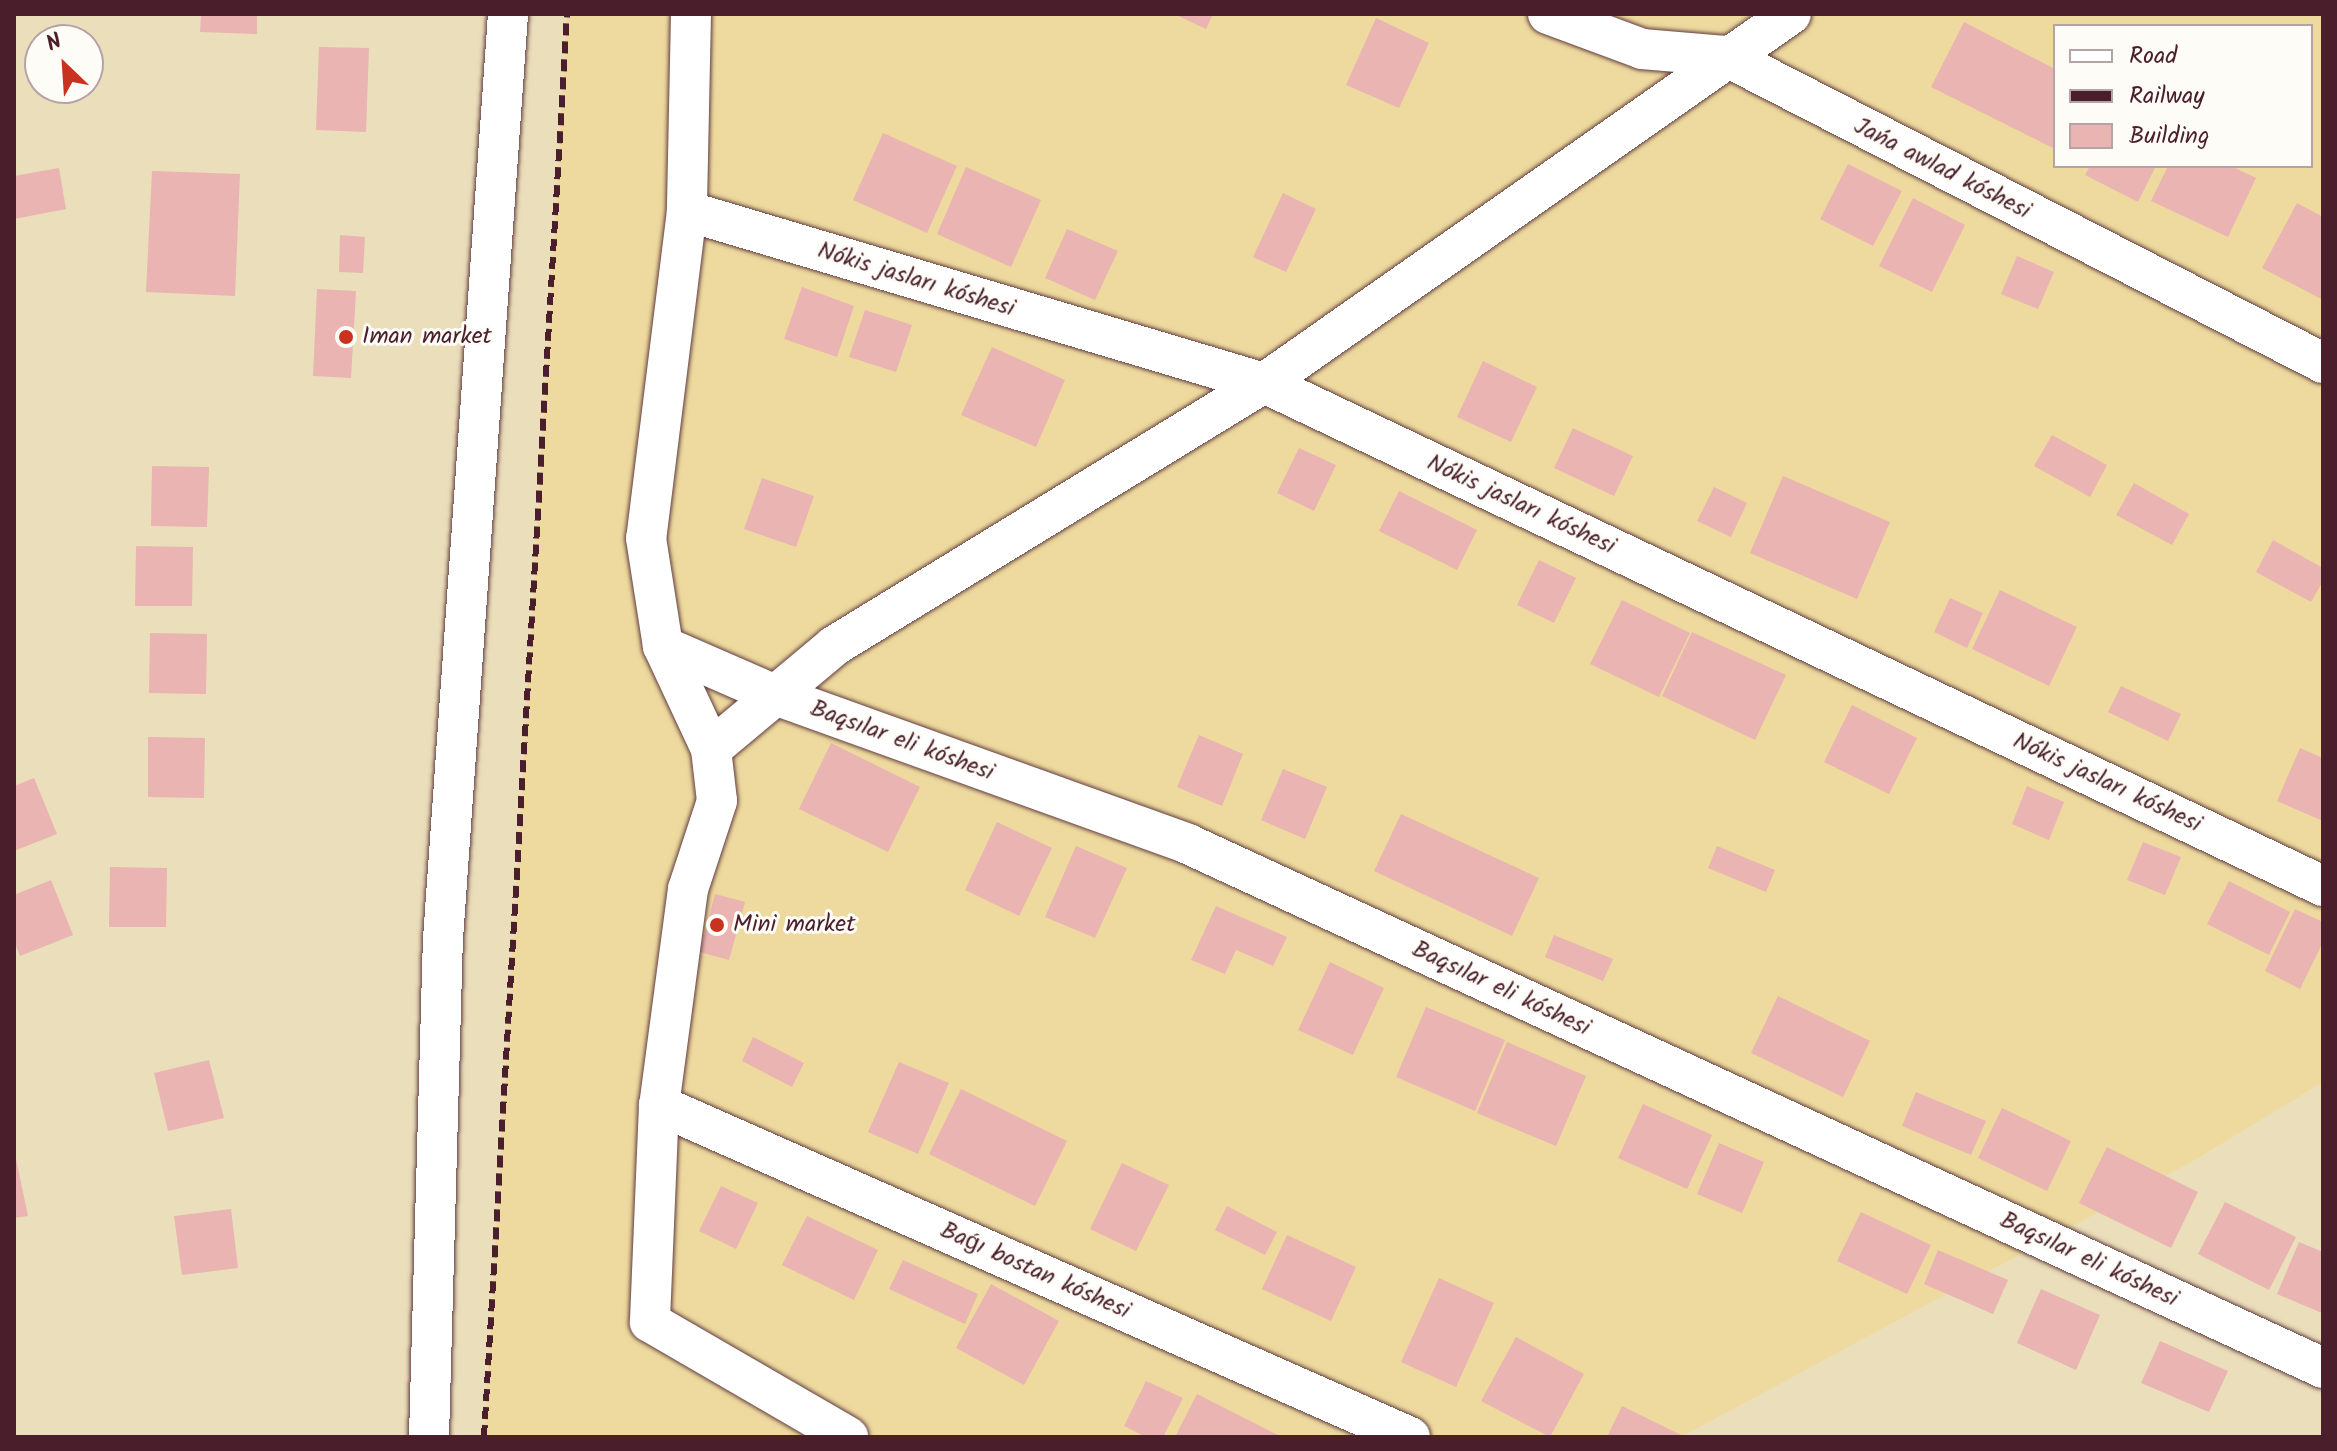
<!DOCTYPE html>
<meta charset="utf-8">
<style>
body{margin:0}
#map{position:relative;width:2337px;height:1451px;overflow:hidden;background:#ebdeba;font-family:Kalam,sans-serif}
div>[style]{position:absolute}
.sand>*{inset:0;background:#eeda9e}
.building>*{inset:0;background:#e9b4b2}
.roads{filter:drop-shadow(0 0 2px #623c40) drop-shadow(0 0 2px #623c40)}
.street>*{height:40px;margin:-20px;padding:0 20px;transform-origin:20px;border-radius:20px;background:#fff}
.rail>*{height:6px;margin-top:-3px;transform-origin:0;background:repeating-linear-gradient(90deg,#4a1f2b 0 12px,transparent 0 18px)}
.dots>*{width:22px;height:22px;translate:-50% -50%;box-sizing:border-box;border:4px solid #fdfcf7;border-radius:50%}
span{translate:-50% -50%;white-space:nowrap;text-align:center;line-height:1.15;-webkit-text-stroke:6px #fdfcf7;paint-order:stroke}
.street-label{font-size:24px;color:#4a1f2b}
.poi-label{font-size:24px;color:#4a1f2b}
.left{translate:0 -50%;text-align:left}
.frame{position:absolute;inset:0;border:16px solid #4a1f2b;pointer-events:none}
.legend{position:absolute;left:2053px;top:24px;width:260px;height:144px;box-sizing:border-box;background:#fdfcf7;border:2px solid #b5a4a5;margin:0;padding:10px 14px;list-style:none;font-size:24px;color:#4a1f2b}
.legend li{display:flex;align-items:center;gap:16px;height:40px}
.legend b{width:40px;border:2px solid #b5a4a5}
.north{position:absolute;left:24px;top:24px;width:80px;height:80px;box-sizing:border-box;background:#fdfcf7;border:2px solid #b5a4a5;border-radius:50%;rotate:335deg;font-size:22px;font-weight:700;line-height:32px;text-align:center;color:#4a1f2b}
.north::after{content:'';display:block;margin:auto;width:28px;height:36px;background:#c8321e;clip-path:polygon(50% 0,100% 100%,50% 72%,0 100%)}
</style>
<div id="map">
<div class="sand">
<div style="clip-path:polygon(evenodd,567px 14px,2323px 14px,2323px 1082px,2193px 1161px,1681px 1437px,484px 1437px,567px 14px,2055px 26px,2311px 26px,2311px 166px,2055px 166px,2055px 26px)"></div>
</div>
<div class="building">
<div style="clip-path:polygon(201px 14px,257px 14px,257px 34px,200px 32px)"></div>
<div style="clip-path:polygon(1174px 14px,1213px 14px,1206px 29px)"></div>
<div style="clip-path:polygon(1376px 18px,1429px 43px,1399px 108px,1346px 85px)"></div>
<div style="clip-path:polygon(1964px 22px,2055px 69px,2053px 148px,1931px 87px)"></div>
<div style="clip-path:polygon(319px 47px,369px 48px,366px 132px,316px 130px)"></div>
<div style="clip-path:polygon(883px 133px,957px 166px,927px 233px,853px 200px)"></div>
<div style="clip-path:polygon(1848px 164px,1902px 191px,1873px 246px,1820px 219px)"></div>
<div style="clip-path:polygon(2090px 166px,2156px 166px,2138px 202px,2085px 175px)"></div>
<div style="clip-path:polygon(2168px 166px,2231px 166px,2256px 178px,2228px 237px,2151px 201px)"></div>
<div style="clip-path:polygon(966px 167px,1041px 200px,1011px 267px,937px 234px)"></div>
<div style="clip-path:polygon(59px 168px,66px 209px,14px 219px,14px 176px)"></div>
<div style="clip-path:polygon(152px 171px,240px 174px,235px 296px,146px 292px)"></div>
<div style="clip-path:polygon(1283px 193px,1316px 209px,1286px 272px,1253px 257px)"></div>
<div style="clip-path:polygon(1913px 198px,1965px 225px,1932px 292px,1879px 266px)"></div>
<div style="clip-path:polygon(2297px 203px,2323px 217px,2323px 300px,2262px 268px)"></div>
<div style="clip-path:polygon(1067px 229px,1118px 251px,1095px 300px,1045px 278px)"></div>
<div style="clip-path:polygon(340px 235px,365px 237px,363px 273px,339px 272px)"></div>
<div style="clip-path:polygon(2017px 256px,2054px 272px,2038px 309px,2001px 294px)"></div>
<div style="clip-path:polygon(802px 287px,854px 306px,837px 357px,784px 339px)"></div>
<div style="clip-path:polygon(317px 289px,356px 291px,351px 378px,313px 376px)"></div>
<div style="clip-path:polygon(865px 310px,912px 325px,896px 372px,849px 357px)"></div>
<div style="clip-path:polygon(992px 347px,1065px 380px,1036px 447px,961px 415px)"></div>
<div style="clip-path:polygon(1483px 361px,1537px 387px,1511px 442px,1457px 417px)"></div>
<div style="clip-path:polygon(1573px 428px,1633px 456px,1614px 496px,1554px 468px)"></div>
<div style="clip-path:polygon(2052px 435px,2107px 465px,2090px 497px,2034px 466px)"></div>
<div style="clip-path:polygon(1299px 448px,1336px 465px,1314px 511px,1277px 493px)"></div>
<div style="clip-path:polygon(152px 466px,209px 467px,207px 527px,151px 526px)"></div>
<div style="clip-path:polygon(1783px 476px,1890px 522px,1857px 599px,1750px 553px)"></div>
<div style="clip-path:polygon(762px 478px,814px 496px,796px 547px,744px 529px)"></div>
<div style="clip-path:polygon(2134px 483px,2189px 514px,2172px 545px,2116px 515px)"></div>
<div style="clip-path:polygon(1714px 487px,1747px 503px,1731px 537px,1697px 521px)"></div>
<div style="clip-path:polygon(1399px 491px,1477px 530px,1457px 570px,1379px 531px)"></div>
<div style="clip-path:polygon(2273px 540px,2323px 568px,2323px 581px,2311px 602px,2256px 572px)"></div>
<div style="clip-path:polygon(136px 546px,193px 547px,192px 606px,135px 606px)"></div>
<div style="clip-path:polygon(1539px 560px,1576px 578px,1554px 623px,1517px 605px)"></div>
<div style="clip-path:polygon(2000px 590px,2077px 627px,2049px 686px,1972px 649px)"></div>
<div style="clip-path:polygon(1950px 598px,1983px 613px,1967px 648px,1934px 632px)"></div>
<div style="clip-path:polygon(1622px 600px,1690px 633px,1659px 697px,1590px 664px)"></div>
<div style="clip-path:polygon(1692px 632px,1786px 675px,1755px 740px,1662px 696px)"></div>
<div style="clip-path:polygon(150px 633px,207px 634px,206px 694px,149px 693px)"></div>
<div style="clip-path:polygon(2121px 686px,2181px 714px,2168px 741px,2108px 712px)"></div>
<div style="clip-path:polygon(1852px 705px,1917px 738px,1889px 794px,1824px 762px)"></div>
<div style="clip-path:polygon(1199px 735px,1243px 754px,1222px 806px,1177px 787px)"></div>
<div style="clip-path:polygon(148px 737px,205px 738px,204px 798px,148px 797px)"></div>
<div style="clip-path:polygon(831px 743px,920px 787px,888px 852px,799px 809px)"></div>
<div style="clip-path:polygon(2300px 748px,2323px 758px,2323px 821px,2277px 801px)"></div>
<div style="clip-path:polygon(1283px 769px,1327px 787px,1305px 839px,1261px 820px)"></div>
<div style="clip-path:polygon(34px 778px,57px 834px,14px 851px,14px 786px)"></div>
<div style="clip-path:polygon(2027px 786px,2064px 802px,2049px 840px,2012px 824px)"></div>
<div style="clip-path:polygon(1401px 814px,1539px 878px,1512px 936px,1374px 871px)"></div>
<div style="clip-path:polygon(997px 822px,1052px 848px,1019px 916px,965px 890px)"></div>
<div style="clip-path:polygon(2143px 842px,2181px 857px,2165px 895px,2127px 880px)"></div>
<div style="clip-path:polygon(1076px 846px,1127px 868px,1095px 938px,1045px 917px)"></div>
<div style="clip-path:polygon(1717px 846px,1775px 870px,1766px 892px,1708px 868px)"></div>
<div style="clip-path:polygon(110px 867px,167px 868px,166px 927px,109px 927px)"></div>
<div style="clip-path:polygon(51px 880px,73px 935px,20px 956px,14px 941px,14px 895px)"></div>
<div style="clip-path:polygon(2229px 881px,2290px 912px,2269px 955px,2207px 924px)"></div>
<div style="clip-path:polygon(715px 894px,745px 902px,729px 960px,700px 952px)"></div>
<div style="clip-path:polygon(1216px 906px,1287px 937px,1273px 966px,1236px 950px,1225px 974px,1191px 960px)"></div>
<div style="clip-path:polygon(2295px 909px,2323px 922px,2323px 942px,2300px 989px,2265px 971px)"></div>
<div style="clip-path:polygon(1554px 935px,1613px 959px,1603px 981px,1545px 957px)"></div>
<div style="clip-path:polygon(1330px 962px,1384px 988px,1353px 1055px,1298px 1030px)"></div>
<div style="clip-path:polygon(1778px 996px,1870px 1041px,1843px 1097px,1751px 1053px)"></div>
<div style="clip-path:polygon(1426px 1007px,1505px 1040px,1475px 1111px,1396px 1077px)"></div>
<div style="clip-path:polygon(753px 1037px,804px 1063px,792px 1087px,742px 1061px)"></div>
<div style="clip-path:polygon(1507px 1042px,1586px 1076px,1556px 1146px,1477px 1113px)"></div>
<div style="clip-path:polygon(209px 1060px,224px 1118px,168px 1131px,154px 1073px)"></div>
<div style="clip-path:polygon(899px 1062px,949px 1083px,918px 1154px,868px 1132px)"></div>
<div style="clip-path:polygon(961px 1089px,1067px 1141px,1035px 1206px,929px 1154px)"></div>
<div style="clip-path:polygon(1916px 1092px,1986px 1121px,1971px 1155px,1902px 1126px)"></div>
<div style="clip-path:polygon(1643px 1104px,1712px 1135px,1687px 1189px,1618px 1158px)"></div>
<div style="clip-path:polygon(2002px 1108px,2071px 1141px,2047px 1191px,1978px 1158px)"></div>
<div style="clip-path:polygon(1719px 1143px,1764px 1162px,1742px 1213px,1697px 1194px)"></div>
<div style="clip-path:polygon(2107px 1147px,2198px 1192px,2171px 1248px,2079px 1203px)"></div>
<div style="clip-path:polygon(15px 1154px,28px 1216px,14px 1218px,14px 1155px)"></div>
<div style="clip-path:polygon(1122px 1163px,1169px 1185px,1136px 1251px,1090px 1229px)"></div>
<div style="clip-path:polygon(721px 1186px,758px 1203px,736px 1249px,699px 1231px)"></div>
<div style="clip-path:polygon(2225px 1202px,2296px 1237px,2269px 1290px,2198px 1254px)"></div>
<div style="clip-path:polygon(1227px 1206px,1277px 1232px,1265px 1255px,1215px 1230px)"></div>
<div style="clip-path:polygon(231px 1209px,238px 1268px,182px 1275px,174px 1216px)"></div>
<div style="clip-path:polygon(1861px 1212px,1931px 1245px,1907px 1294px,1837px 1261px)"></div>
<div style="clip-path:polygon(807px 1216px,878px 1250px,854px 1300px,782px 1265px)"></div>
<div style="clip-path:polygon(1287px 1235px,1356px 1267px,1331px 1321px,1262px 1289px)"></div>
<div style="clip-path:polygon(2299px 1242px,2323px 1252px,2322px 1313px,2277px 1294px)"></div>
<div style="clip-path:polygon(1938px 1250px,2008px 1280px,1993px 1314px,1924px 1284px)"></div>
<div style="clip-path:polygon(903px 1260px,978px 1294px,965px 1324px,889px 1289px)"></div>
<div style="clip-path:polygon(1439px 1278px,1494px 1303px,1456px 1387px,1401px 1362px)"></div>
<div style="clip-path:polygon(991px 1284px,1059px 1321px,1024px 1385px,956px 1348px)"></div>
<div style="clip-path:polygon(2041px 1289px,2100px 1315px,2076px 1370px,2017px 1343px)"></div>
<div style="clip-path:polygon(1516px 1337px,1584px 1374px,1550px 1437px,1481px 1401px)"></div>
<div style="clip-path:polygon(2160px 1341px,2228px 1371px,2209px 1412px,2141px 1383px)"></div>
<div style="clip-path:polygon(1146px 1381px,1183px 1398px,1163px 1437px,1146px 1437px,1124px 1426px)"></div>
<div style="clip-path:polygon(1197px 1394px,1282px 1437px,1175px 1437px)"></div>
<div style="clip-path:polygon(1622px 1406px,1685px 1437px,1607px 1437px)"></div>
</div>
<div class="roads">
<div class="street">
<div style="left:691px;top:14px;width:197px;rotate:91.2deg"></div>
<div style="left:687px;top:211px;width:330px;rotate:97.1deg"></div>
<div style="left:646px;top:538px;width:109px;rotate:81.1deg"></div>
<div style="left:663px;top:646px;width:114px;rotate:65deg"></div>
<div style="left:711px;top:749px;width:52px;rotate:83.4deg"></div>
<div style="left:717px;top:801px;width:93px;rotate:108.2deg"></div>
<div style="left:688px;top:889px;width:218px;rotate:97.6deg"></div>
<div style="left:659px;top:1105px;width:217px;rotate:92.4deg"></div>
<div style="left:650px;top:1322px;width:229px;rotate:30.1deg"></div>
<div style="left:1548px;top:14px;width:100px;rotate:20.4deg"></div>
<div style="left:1642px;top:49px;width:83px;rotate:4.8deg"></div>
<div style="left:1725px;top:56px;width:672px;rotate:27.17deg"></div>
<div style="left:687px;top:211px;width:602px;rotate:16.6deg"></div>
<div style="left:1264px;top:383px;width:1172px;rotate:25.41deg"></div>
<div style="left:663px;top:646px;width:122px;rotate:23.6deg"></div>
<div style="left:775px;top:695px;width:439px;rotate:19.8deg"></div>
<div style="left:1188px;top:844px;width:1250px;rotate:24.78deg"></div>
<div style="left:711px;top:749px;width:160px;rotate:-39.9deg"></div>
<div style="left:834px;top:646px;width:504px;rotate:-31.45deg"></div>
<div style="left:1264px;top:383px;width:643px;rotate:-35deg"></div>
<div style="left:659px;top:1105px;width:821px;rotate:23.85deg"></div>
<div style="left:429px;top:1437px;width:498px;rotate:-88.4deg"></div>
<div style="left:443px;top:939px;width:927px;rotate:-85.98deg"></div>
</div>
</div>
<div class="rail">
<div style="left:484px;top:1437px;width:1425px;rotate:-86.66deg"></div>
</div>
<div class="dots">
<div style="left:346px;top:337px;background:#c8321e"></div>
<div style="left:717px;top:925px;background:#c8321e"></div>
</div>
<div class="street-label">
<span style="left:1942px;top:169px;rotate:27deg">Jańa awlad kóshesi</span>
<span style="left:916px;top:280px;rotate:17deg">Nókis jasları kóshesi</span>
<span style="left:1521px;top:505px;rotate:25deg">Nókis jasları kóshesi</span>
<span style="left:902px;top:741px;rotate:20deg">Baqsılar eli kóshesi</span>
<span style="left:2107px;top:783px;rotate:25deg">Nókis jasları kóshesi</span>
<span style="left:1501px;top:989px;rotate:25deg">Baqsılar eli kóshesi</span>
<span style="left:2089px;top:1260px;rotate:25deg">Baqsılar eli kóshesi</span>
<span style="left:1035px;top:1271px;rotate:24deg">Baǵı bostan kóshesi</span>
</div>
<div class="poi-label">
<span class="left" style="left:362px;top:337px">Iman market</span>
<span class="left" style="left:733px;top:925px">Mini market</span>
</div>
<div class="frame"></div>
<ul class="legend">
<li><b style="height:10px;background:#fff"></b>Road</li>
<li><b style="height:10px;background:#4a1f2b"></b>Railway</li>
<li><b style="height:22px;background:#e9b4b2"></b>Building</li>
</ul>
<div class="north">N</div>
</div>
